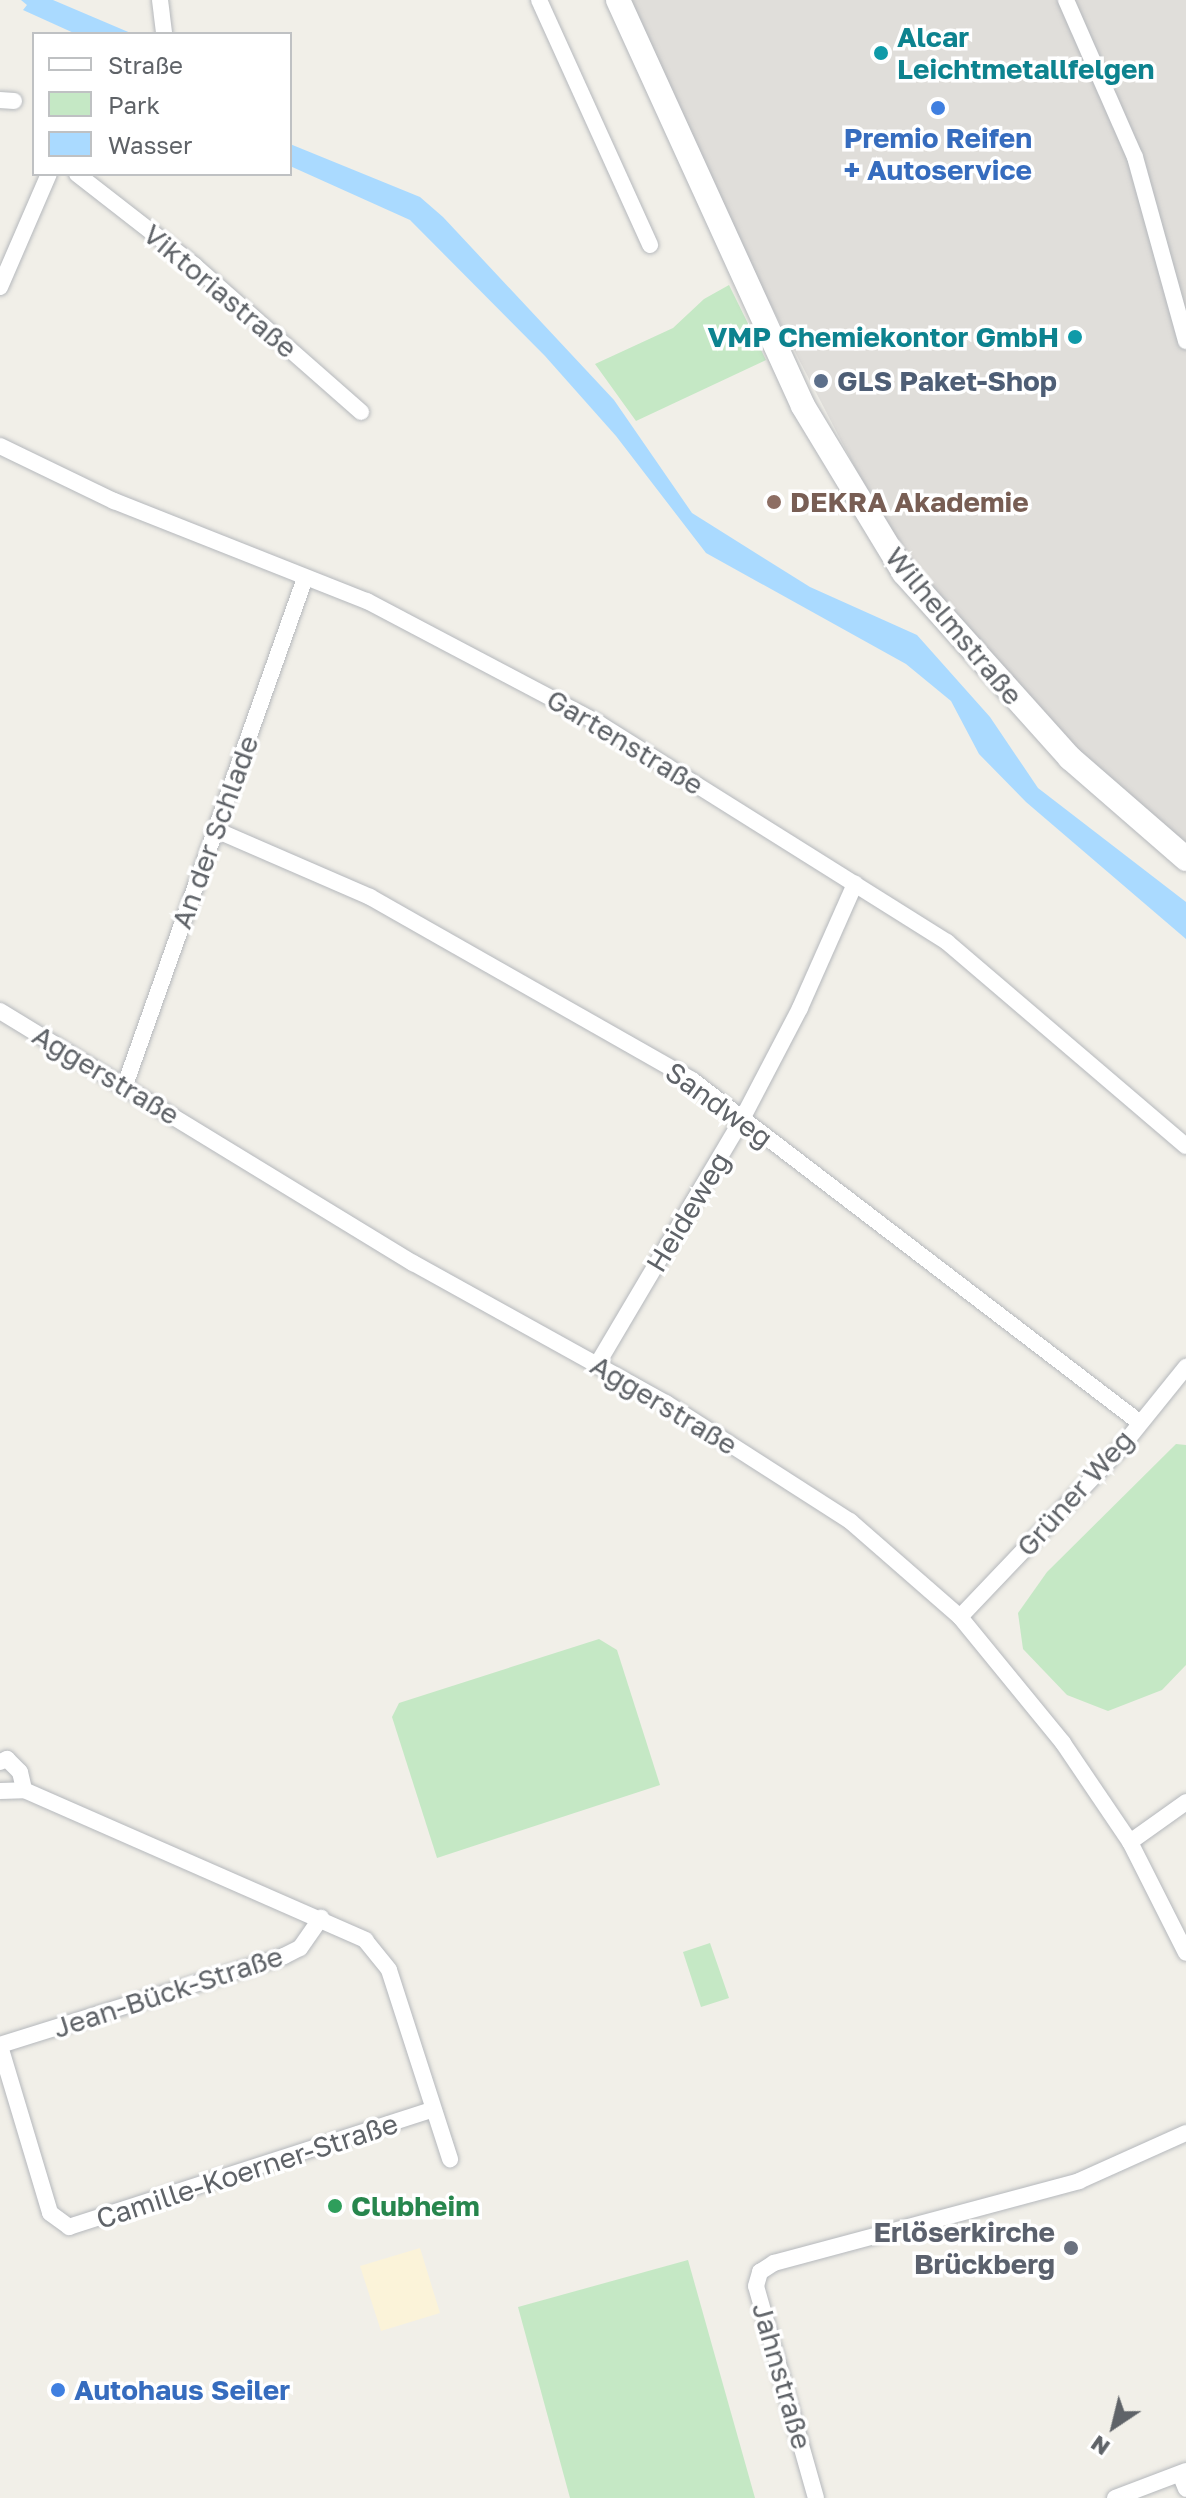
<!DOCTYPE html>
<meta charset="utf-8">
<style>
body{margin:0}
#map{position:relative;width:1186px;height:2498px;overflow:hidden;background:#f1efe8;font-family:"Golos Text",sans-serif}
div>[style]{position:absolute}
.industrial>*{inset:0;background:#e0deda}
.green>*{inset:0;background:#c5e8c5}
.sand>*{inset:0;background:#fbf3d9}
.water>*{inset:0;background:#aadaff}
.roads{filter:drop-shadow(0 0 2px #b5b8bc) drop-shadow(0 0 2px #b5b8bc)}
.minor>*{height:16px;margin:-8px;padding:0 8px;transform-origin:8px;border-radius:8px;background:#fff}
.secondary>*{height:24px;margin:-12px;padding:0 12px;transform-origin:12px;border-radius:12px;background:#fff}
.dots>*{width:22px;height:22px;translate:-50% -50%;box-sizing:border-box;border:4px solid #fff;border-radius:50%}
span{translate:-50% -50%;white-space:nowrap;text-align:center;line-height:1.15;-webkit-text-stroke:7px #fff;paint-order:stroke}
.culture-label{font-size:28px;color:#0d838f;font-weight:700}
.left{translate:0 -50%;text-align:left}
.right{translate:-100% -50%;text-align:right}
.shop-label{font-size:28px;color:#366cbe;font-weight:700}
.street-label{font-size:28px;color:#5f6368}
.service-label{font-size:28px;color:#4e5e75;font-weight:700}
.education-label{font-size:28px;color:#785e54;font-weight:700}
.leisure-label{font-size:28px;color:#27864d;font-weight:700}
.worship-label{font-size:28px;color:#5b616d;font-weight:700}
.legend{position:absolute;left:32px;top:32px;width:260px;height:144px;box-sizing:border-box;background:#fff;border:2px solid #bfc1c3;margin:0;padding:10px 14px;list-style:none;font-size:24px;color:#5f6368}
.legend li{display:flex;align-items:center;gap:16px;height:40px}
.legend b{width:40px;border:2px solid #bfc1c3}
.north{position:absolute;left:1074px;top:2386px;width:80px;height:80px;-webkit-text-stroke:6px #fff;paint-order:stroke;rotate:215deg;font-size:22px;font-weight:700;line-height:32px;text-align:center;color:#5f6368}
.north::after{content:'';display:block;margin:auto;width:28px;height:36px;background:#5f6368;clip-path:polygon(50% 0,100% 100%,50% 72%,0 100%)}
</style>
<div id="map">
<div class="industrial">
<div style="clip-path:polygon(628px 0,1186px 0,1186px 849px,1085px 758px,902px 558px,752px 269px)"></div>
</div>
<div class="green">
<div style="clip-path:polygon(729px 285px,766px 360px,636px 421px,595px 364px,673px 328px,704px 299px)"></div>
<div style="clip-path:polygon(1176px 1444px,1186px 1445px,1186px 1665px,1162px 1690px,1108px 1711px,1067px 1695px,1023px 1649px,1018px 1613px,1047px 1572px)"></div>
<div style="clip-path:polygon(599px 1639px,617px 1650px,660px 1785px,437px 1858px,392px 1717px,399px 1703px)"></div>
<div style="clip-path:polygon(710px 1943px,729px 1998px,701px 2007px,683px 1952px)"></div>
<div style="clip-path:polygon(688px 2260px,755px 2498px,570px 2498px,518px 2307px)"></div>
</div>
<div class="sand">
<div style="clip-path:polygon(420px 2248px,440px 2313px,381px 2331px,360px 2266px)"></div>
</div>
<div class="water">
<div style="clip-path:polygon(21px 0,53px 0,133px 34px,76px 34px,23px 10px,27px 5px)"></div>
<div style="clip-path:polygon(290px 144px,420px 197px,443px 217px,614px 400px,692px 513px,810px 587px,917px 635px,990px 717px,1038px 788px,1186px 902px,1186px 939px,1026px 802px,979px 754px,951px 701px,906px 664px,706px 553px,616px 436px,545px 356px,410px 220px,290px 166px)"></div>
</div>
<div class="roads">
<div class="minor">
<div style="left:160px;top:0;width:34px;rotate:83deg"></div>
<div style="left:539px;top:0;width:269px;rotate:65.6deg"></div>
<div style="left:1066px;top:0;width:171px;rotate:66.3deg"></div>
<div style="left:1135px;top:157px;width:191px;rotate:74.5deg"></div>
<div style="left:0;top:100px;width:14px;rotate:4deg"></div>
<div style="left:77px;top:174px;width:150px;rotate:37.9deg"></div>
<div style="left:195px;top:266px;width:221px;rotate:41.3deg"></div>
<div style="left:0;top:287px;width:123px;rotate:-66.6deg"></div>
<div style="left:0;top:446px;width:127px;rotate:25.8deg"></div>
<div style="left:114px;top:501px;width:272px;rotate:21.6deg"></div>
<div style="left:367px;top:601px;width:261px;rotate:27.8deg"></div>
<div style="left:598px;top:723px;width:412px;rotate:32.1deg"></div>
<div style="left:947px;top:942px;width:314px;rotate:40.5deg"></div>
<div style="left:216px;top:830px;width:168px;rotate:23.5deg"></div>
<div style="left:370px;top:897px;width:370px;rotate:29.6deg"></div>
<div style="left:692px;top:1080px;width:563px;rotate:37.42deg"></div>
<div style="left:0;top:1011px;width:484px;rotate:31.4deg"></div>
<div style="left:413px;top:1263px;width:289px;rotate:29deg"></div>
<div style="left:666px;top:1403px;width:219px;rotate:32.7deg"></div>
<div style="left:850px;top:1521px;width:146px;rotate:41.1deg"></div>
<div style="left:960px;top:1617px;width:163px;rotate:50.7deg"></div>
<div style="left:1063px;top:1743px;width:120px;rotate:55.9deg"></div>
<div style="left:1130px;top:1842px;width:124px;rotate:63.2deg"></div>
<div style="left:125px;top:1085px;width:538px;rotate:-70.45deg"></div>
<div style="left:598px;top:1363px;width:281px;rotate:-59.4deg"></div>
<div style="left:741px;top:1121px;width:127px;rotate:-62.4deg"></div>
<div style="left:800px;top:1008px;width:136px;rotate:-66.1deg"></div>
<div style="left:960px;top:1617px;width:231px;rotate:-46.4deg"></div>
<div style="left:1119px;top:1450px;width:107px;rotate:-51.1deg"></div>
<div style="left:0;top:1762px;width:8px;rotate:-23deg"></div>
<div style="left:7px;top:1759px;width:18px;rotate:45deg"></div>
<div style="left:20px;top:1772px;width:18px;rotate:77deg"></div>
<div style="left:0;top:1791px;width:24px;rotate:-2deg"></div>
<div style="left:24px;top:1790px;width:373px;rotate:23.7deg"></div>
<div style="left:365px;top:1940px;width:38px;rotate:51deg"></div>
<div style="left:389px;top:1970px;width:199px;rotate:72.1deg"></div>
<div style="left:1130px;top:1842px;width:69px;rotate:-35.5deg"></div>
<div style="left:0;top:2045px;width:298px;rotate:-17.4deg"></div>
<div style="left:284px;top:1956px;width:18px;rotate:-27deg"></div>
<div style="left:300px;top:1948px;width:37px;rotate:-55deg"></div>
<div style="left:0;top:2046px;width:174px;rotate:73.3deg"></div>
<div style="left:50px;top:2213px;width:24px;rotate:36deg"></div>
<div style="left:69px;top:2227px;width:380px;rotate:-17.9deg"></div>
<div style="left:1180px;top:2474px;width:16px;rotate:68deg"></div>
<div style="left:816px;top:2498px;width:220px;rotate:-105.8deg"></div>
<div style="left:756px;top:2286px;width:15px;rotate:-74deg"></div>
<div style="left:760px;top:2272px;width:17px;rotate:-33deg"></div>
<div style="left:774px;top:2263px;width:316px;rotate:-15deg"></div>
<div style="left:1079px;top:2181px;width:117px;rotate:-24.2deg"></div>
<div style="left:1115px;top:2498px;width:76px;rotate:-20.8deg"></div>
</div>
<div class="secondary">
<div style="left:618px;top:0;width:446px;rotate:65.5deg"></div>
<div style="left:803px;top:406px;width:195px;rotate:58.8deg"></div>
<div style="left:904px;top:573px;width:249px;rotate:48.1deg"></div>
<div style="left:1070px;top:758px;width:154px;rotate:41deg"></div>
</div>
</div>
<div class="dots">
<div style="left:881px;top:53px;background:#0f9aa8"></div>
<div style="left:938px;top:108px;background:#3f7fe0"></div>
<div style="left:1075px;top:337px;background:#0f9aa8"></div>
<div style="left:821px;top:381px;background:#5c6f8a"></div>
<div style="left:774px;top:502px;background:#8d6e63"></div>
<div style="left:335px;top:2206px;background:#2e9e5b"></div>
<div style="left:1071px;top:2248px;background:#6b7280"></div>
<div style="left:58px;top:2390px;background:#3f7fe0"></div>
</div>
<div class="culture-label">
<span class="left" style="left:897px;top:53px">Alcar<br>Leichtmetallfelgen</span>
<span class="right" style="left:1059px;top:337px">VMP Chemiekontor GmbH</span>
</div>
<div class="shop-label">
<span style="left:938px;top:154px">Premio Reifen<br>+ Autoservice</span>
<span class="left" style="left:74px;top:2390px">Autohaus Seiler</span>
</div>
<div class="street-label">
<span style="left:220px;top:291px;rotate:40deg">Viktoriastraße</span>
<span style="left:954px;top:626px;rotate:50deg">Wilhelmstraße</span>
<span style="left:625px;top:742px;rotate:31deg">Gartenstraße</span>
<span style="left:215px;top:832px;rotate:-70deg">An der Schlade</span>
<span style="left:106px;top:1075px;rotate:31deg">Aggerstraße</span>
<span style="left:719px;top:1105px;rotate:36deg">Sandweg</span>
<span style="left:688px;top:1212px;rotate:-59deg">Heideweg</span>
<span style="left:664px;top:1405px;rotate:31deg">Aggerstraße</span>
<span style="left:1075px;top:1493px;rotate:-48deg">Grüner Weg</span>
<span style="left:168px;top:1992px;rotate:-18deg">Jean-Bück-Straße</span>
<span style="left:247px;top:2171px;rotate:-18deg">Camille-Koerner-Straße</span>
<span style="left:782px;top:2376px;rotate:74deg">Jahnstraße</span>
</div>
<div class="service-label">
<span class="left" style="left:837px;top:381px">GLS Paket-Shop</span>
</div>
<div class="education-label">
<span class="left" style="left:790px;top:502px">DEKRA Akademie</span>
</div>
<div class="leisure-label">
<span class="left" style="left:351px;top:2206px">Clubheim</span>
</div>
<div class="worship-label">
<span class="right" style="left:1055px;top:2248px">Erlöserkirche<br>Brückberg</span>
</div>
<ul class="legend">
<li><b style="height:10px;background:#fff"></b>Straße</li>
<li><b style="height:22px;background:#c5e8c5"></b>Park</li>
<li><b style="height:22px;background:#aadaff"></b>Wasser</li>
</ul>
<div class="north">N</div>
</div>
